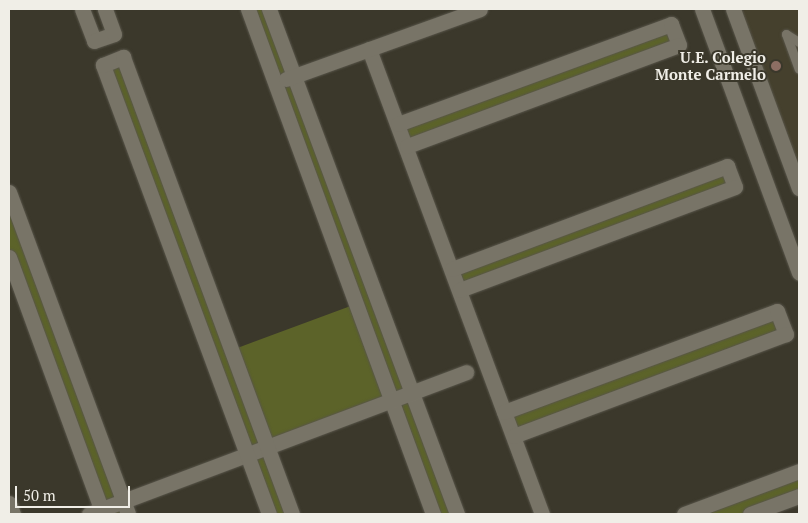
<!DOCTYPE html>
<style>
body{margin:0}
#map{position:relative;width:808px;height:523px;overflow:hidden;background:#3b382b;font-family:"PT Serif",serif}
div>[style]{position:absolute}
.built>*{inset:0;background:#45402d}
.green>*{inset:0;background:#5c6329}
.roads{filter:drop-shadow(0 0 1px #58554a) drop-shadow(0 0 1px #58554a)}
.lane>*{height:9px;margin:-4.5px;padding:0 4.5px;transform-origin:4.5px;border-radius:4.5px;background:#787467}
.street>*{height:15px;margin:-7.5px;padding:0 7.5px;transform-origin:7.5px;border-radius:7.5px;background:#787467}
.secondary>*{height:15px;margin:-7.5px;padding:0 7.5px;transform-origin:7.5px;border-radius:7.5px;background:#787467}
.dots>*{width:14px;height:14px;translate:-50% -50%;box-sizing:border-box;border:2px solid #3b382b;border-radius:50%}
span{translate:-50% -50%;white-space:nowrap;text-align:center;line-height:1.15;-webkit-text-stroke:4px #3b382b;paint-order:stroke}
.poi-label{font-size:15px;color:#f0eee7;font-weight:700}
.right{translate:-100% -50%;text-align:right}
.frame{position:absolute;inset:0;border:10px solid #f0eee7;pointer-events:none}
.scale{position:absolute;left:15px;top:486px;width:115px;height:22px;box-sizing:border-box;border:2px solid #f0eee7;border-top:0;padding-left:6px;font-size:15px;line-height:18px;white-space:nowrap;color:#f0eee7;-webkit-text-stroke:4px #3b382b;paint-order:stroke}
</style>
<div id="map">
<div class="built">
<div style="clip-path:polygon(748px 9px,799px 9px,799px 188px,734px 14px)"></div>
</div>
<div class="green">
<div style="clip-path:polygon(248px 9px,269px 9px,457px 514px,433px 514px,391px 400px,267px 447px,292px 514px,269px 514px,103px 65px,123px 57px,232px 350px,356px 304px)"></div>
<div style="clip-path:polygon(671px 24px,679px 45px,407px 146px,398px 124px)"></div>
<div style="clip-path:polygon(727px 166px,735px 187px,460px 290px,452px 269px)"></div>
<div style="clip-path:polygon(9px 192px,128px 514px,104px 514px,9px 257px)"></div>
<div style="clip-path:polygon(777px 311px,786px 334px,513px 436px,504px 412px)"></div>
<div style="clip-path:polygon(799px 471px,799px 496px,750px 514px,684px 514px)"></div>
</div>
<div class="roads">
<div class="lane">
<div style="left:786px;top:34px;width:37px;rotate:70deg"></div>
<div style="left:786px;top:34px;width:15px;rotate:32deg"></div>
</div>
<div class="street">
<div style="left:82px;top:9px;width:34px;rotate:69deg"></div>
<div style="left:94px;top:41px;width:21px;rotate:-19deg"></div>
<div style="left:114px;top:34px;width:27px;rotate:-110deg"></div>
<div style="left:248px;top:9px;width:538px;rotate:69.88deg"></div>
<div style="left:269px;top:9px;width:539px;rotate:69.58deg"></div>
<div style="left:369px;top:49px;width:496px;rotate:69.6deg"></div>
<div style="left:286px;top:79px;width:206px;rotate:-19.8deg"></div>
<div style="left:398px;top:124px;width:291px;rotate:-20.1deg"></div>
<div style="left:671px;top:24px;width:22px;rotate:69deg"></div>
<div style="left:679px;top:45px;width:290px;rotate:159.6deg"></div>
<div style="left:9px;top:192px;width:343px;rotate:69.7deg"></div>
<div style="left:9px;top:257px;width:274px;rotate:69.9deg"></div>
<div style="left:452px;top:269px;width:294px;rotate:-20.5deg"></div>
<div style="left:727px;top:166px;width:22px;rotate:69deg"></div>
<div style="left:735px;top:187px;width:294px;rotate:159.5deg"></div>
<div style="left:504px;top:412px;width:291px;rotate:-20.3deg"></div>
<div style="left:777px;top:311px;width:25px;rotate:69deg"></div>
<div style="left:786px;top:334px;width:291px;rotate:159.5deg"></div>
<div style="left:9px;top:503px;width:12px;rotate:70deg"></div>
<div style="left:89px;top:514px;width:403px;rotate:-20.6deg"></div>
<div style="left:269px;top:514px;width:479px;rotate:-110.3deg"></div>
<div style="left:103px;top:65px;width:22px;rotate:-22deg"></div>
<div style="left:123px;top:57px;width:487px;rotate:69.7deg"></div>
<div style="left:684px;top:514px;width:123px;rotate:-20.5deg"></div>
<div style="left:750px;top:514px;width:52px;rotate:-20.2deg"></div>
</div>
<div class="secondary">
<div style="left:702px;top:9px;width:281px;rotate:69.8deg"></div>
<div style="left:733px;top:9px;width:191px;rotate:69.8deg"></div>
</div>
</div>
<div class="dots">
<div style="left:776px;top:66px;background:#8d6e63"></div>
</div>
<div class="poi-label">
<span class="right" style="left:766px;top:66px">U.E. Colegio<br>Monte Carmelo</span>
</div>
<div class="frame"></div>
<div class="scale">50 m</div>
</div>
